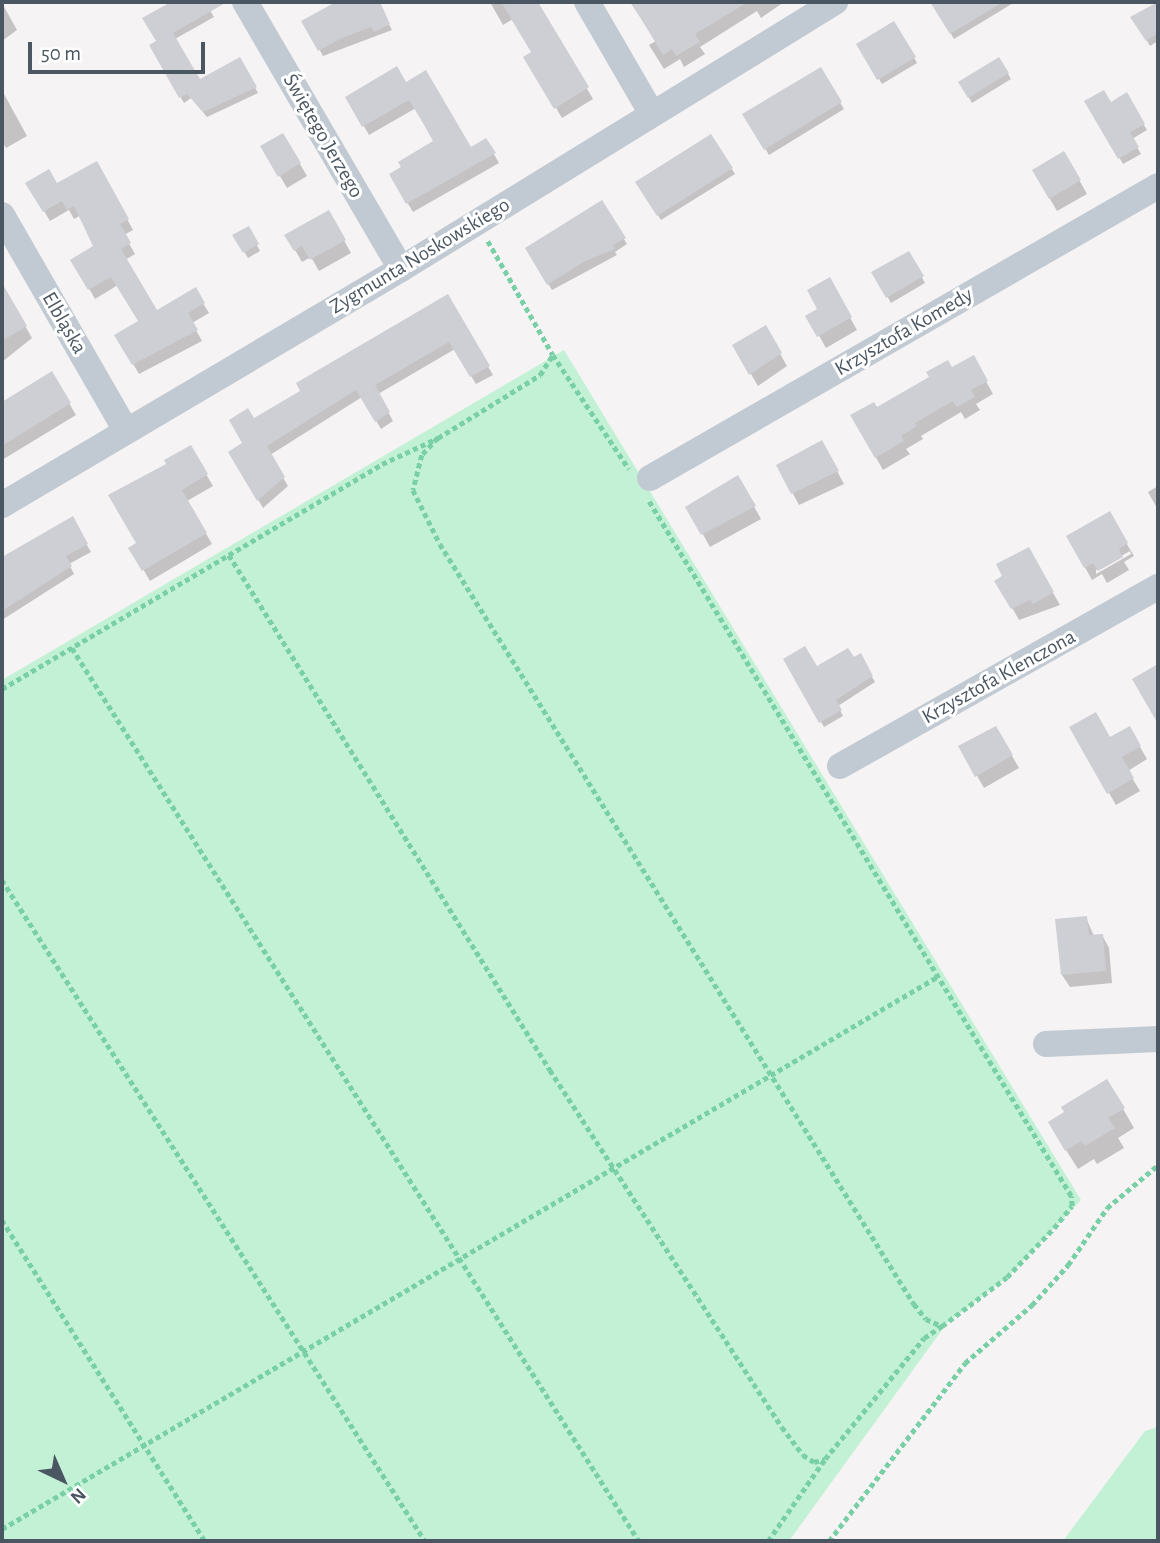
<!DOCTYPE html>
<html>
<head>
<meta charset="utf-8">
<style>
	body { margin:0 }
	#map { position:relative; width:1160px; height:1543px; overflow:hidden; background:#f5f3f3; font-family:"Alegreya Sans",sans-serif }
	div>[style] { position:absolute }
	.green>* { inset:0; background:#c3f1d5 }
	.shadow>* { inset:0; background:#0003 }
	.building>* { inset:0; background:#cdcfd5 }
	.path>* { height:4.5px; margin-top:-2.25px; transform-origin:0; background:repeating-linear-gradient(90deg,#7ad0a6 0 5px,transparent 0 8.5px) }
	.minor>* { height:26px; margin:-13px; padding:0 13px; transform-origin:13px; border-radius:13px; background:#c1cad2 }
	span { translate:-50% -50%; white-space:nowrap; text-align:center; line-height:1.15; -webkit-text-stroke:6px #fff; paint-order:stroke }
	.street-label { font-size:21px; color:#4a5661 }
	.frame { position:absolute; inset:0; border:4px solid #4a5661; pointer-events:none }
	.north { position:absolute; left:28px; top:1445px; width:70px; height:70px; -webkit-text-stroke:5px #fff; paint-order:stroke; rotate:136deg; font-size:19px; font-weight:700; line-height:28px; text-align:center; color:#4a5661 }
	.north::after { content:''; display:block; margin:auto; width:24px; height:32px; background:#4a5661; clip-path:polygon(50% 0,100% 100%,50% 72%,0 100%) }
	.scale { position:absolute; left:28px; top:42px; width:177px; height:32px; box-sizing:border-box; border:4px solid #4a5661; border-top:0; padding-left:9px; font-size:21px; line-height:24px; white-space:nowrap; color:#4a5661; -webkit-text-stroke:5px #fff; paint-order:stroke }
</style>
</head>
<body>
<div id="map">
	<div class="green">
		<i style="clip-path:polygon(564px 350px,1081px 1200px,1009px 1276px,947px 1323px,789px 1541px,2px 1541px,2px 680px)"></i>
		<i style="clip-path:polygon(1158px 1427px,1158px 1541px,1063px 1541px,1145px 1431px)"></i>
	</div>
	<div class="shadow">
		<i style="clip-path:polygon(175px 2px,205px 2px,214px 17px,175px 39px,200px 82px,239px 59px,258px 93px,207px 117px,191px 98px,184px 103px,151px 46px,158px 42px,145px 19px)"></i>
		<i style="clip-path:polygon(339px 2px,377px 2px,392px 30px,323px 56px,304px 22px)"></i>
		<i style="clip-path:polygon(490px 2px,536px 2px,593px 99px,562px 118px,526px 57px,533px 53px,513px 19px,503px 25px)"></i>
		<i style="clip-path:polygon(630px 2px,677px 2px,687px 20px,716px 2px,784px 2px,761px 18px,757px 11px,700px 47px,705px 54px,684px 67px,680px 59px,664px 69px,649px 45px,656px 41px)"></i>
		<i style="clip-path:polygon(932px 2px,1015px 2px,954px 39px)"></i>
		<i style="clip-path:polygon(1158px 2px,1158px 41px,1150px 46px,1133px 17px)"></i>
		<i style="clip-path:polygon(2px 3px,17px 30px,2px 41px)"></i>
		<i style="clip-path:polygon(894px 23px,917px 63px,882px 84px,858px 44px)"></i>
		<i style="clip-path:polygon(999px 59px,1011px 79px,972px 103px,960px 82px)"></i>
		<i style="clip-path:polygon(820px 69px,844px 109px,769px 155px,745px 115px)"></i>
		<i style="clip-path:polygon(405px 84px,471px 149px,486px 140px,499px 163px,413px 212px,391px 175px,435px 141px,416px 108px,369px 135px,347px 97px)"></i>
		<i style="clip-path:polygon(4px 94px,27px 136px,6px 148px,2px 141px)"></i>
		<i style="clip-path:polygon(1126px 95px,1147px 130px,1132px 139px,1141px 154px,1123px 164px,1087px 101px,1110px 104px)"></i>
		<i style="clip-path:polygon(283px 135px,307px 176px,287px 188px,263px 147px)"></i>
		<i style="clip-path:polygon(711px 136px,735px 174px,661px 220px,637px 183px)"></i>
		<i style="clip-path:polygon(1064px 153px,1087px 194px,1057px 211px,1034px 171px)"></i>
		<i style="clip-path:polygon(97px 163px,133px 230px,124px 235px,135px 254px,125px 260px,156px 312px,195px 290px,209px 313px,192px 323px,202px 341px,139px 374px,117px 336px,140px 322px,118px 285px,95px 299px,73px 260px,96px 247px,81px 215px,74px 219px,69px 210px,50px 221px,28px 184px,56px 186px)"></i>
		<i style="clip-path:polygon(601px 202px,627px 244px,615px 252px,617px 255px,552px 290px,526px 248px)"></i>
		<i style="clip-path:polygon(328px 212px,351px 253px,319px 271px,311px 257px,302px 262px,287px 236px)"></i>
		<i style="clip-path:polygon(248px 228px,260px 251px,248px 258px,235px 236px)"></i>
		<i style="clip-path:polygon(909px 253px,925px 283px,891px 303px,874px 273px)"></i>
		<i style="clip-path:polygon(829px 280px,857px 330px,826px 348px,808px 316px,820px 309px)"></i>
		<i style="clip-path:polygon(447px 296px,493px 375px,476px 384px,455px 349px,378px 394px,393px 421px,381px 429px,362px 397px,270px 455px,288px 486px,263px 508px,230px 452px,245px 444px,253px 421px,303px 392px,298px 384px)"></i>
		<i style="clip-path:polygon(9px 298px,32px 338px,2px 362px,2px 303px)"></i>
		<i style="clip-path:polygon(765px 327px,787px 366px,758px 386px,734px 345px)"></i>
		<i style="clip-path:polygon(973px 358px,993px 394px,976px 404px,980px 410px,965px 419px,961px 412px,921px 436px,923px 439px,906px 449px,910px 454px,883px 470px,853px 416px,877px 410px)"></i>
		<i style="clip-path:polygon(52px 374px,76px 415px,2px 460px,2px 404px)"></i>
		<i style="clip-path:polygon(822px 443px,844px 484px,799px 505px,778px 466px)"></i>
		<i style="clip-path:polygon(190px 447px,213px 486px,187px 501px,212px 544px,150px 581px,131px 548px,138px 544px,168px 465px)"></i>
		<i style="clip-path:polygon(738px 478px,761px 519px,710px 547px,688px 508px)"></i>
		<i style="clip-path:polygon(1158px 486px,1158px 510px,1148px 492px)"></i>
		<i style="clip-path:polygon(evenodd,1109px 514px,1134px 556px,1124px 562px,1129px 570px,1107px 583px,1102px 574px,1092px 580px,1068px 537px,1109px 514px,1130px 551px,1131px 554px,1096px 574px,1096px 570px,1130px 551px)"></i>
		<i style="clip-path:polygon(72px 519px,91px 552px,69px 564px,74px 574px,2px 620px,2px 559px)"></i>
		<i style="clip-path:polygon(1028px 549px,1060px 605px,1019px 620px,997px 581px)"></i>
		<i style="clip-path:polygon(860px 656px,875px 682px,838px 706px,843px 716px,824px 727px,785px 660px,816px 669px)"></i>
		<i style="clip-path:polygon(996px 728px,1019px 768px,984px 788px,960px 746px)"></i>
		<i style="clip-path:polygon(1071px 728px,1110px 739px,1129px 728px,1147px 759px,1128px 771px,1140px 791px,1116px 805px)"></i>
		<i style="clip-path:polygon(1086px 918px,1094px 936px,1102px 935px,1109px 948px,1112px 983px,1070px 987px,1062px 975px)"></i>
		<i style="clip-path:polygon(1107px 1081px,1134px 1128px,1118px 1138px,1124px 1148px,1097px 1164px,1094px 1159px,1078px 1169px,1061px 1142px)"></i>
	</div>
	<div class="building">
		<i style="clip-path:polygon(171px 2px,227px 2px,173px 33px,200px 79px,240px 57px,257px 87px,203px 112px,187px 94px,179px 98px,149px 45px,156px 41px,142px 18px)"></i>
		<i style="clip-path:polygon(336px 2px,380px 2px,390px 24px,374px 32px,371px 27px,342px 38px,318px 51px,301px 21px)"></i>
		<i style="clip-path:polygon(501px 2px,538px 2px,589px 87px,554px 109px,523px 57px,531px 52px)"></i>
		<i style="clip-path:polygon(631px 2px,748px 2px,695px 34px,700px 42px,676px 56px,672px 49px,663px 55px)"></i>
		<i style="clip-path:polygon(930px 2px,1003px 2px,950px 34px)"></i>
		<i style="clip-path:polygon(1158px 2px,1158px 33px,1146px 41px,1130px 17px)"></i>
		<i style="clip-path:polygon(894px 21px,916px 57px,877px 80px,856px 44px)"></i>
		<i style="clip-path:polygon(999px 57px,1009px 73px,968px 98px,958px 82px)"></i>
		<i style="clip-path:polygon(397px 66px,406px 82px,426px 70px,471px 147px,486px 138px,496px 153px,406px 204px,389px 174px,401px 167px,398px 162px,433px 141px,423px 123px,409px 100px,362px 127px,345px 97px)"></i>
		<i style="clip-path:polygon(821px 67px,842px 102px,764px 150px,742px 114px)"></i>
		<i style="clip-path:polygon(1104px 90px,1111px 102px,1127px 92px,1145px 124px,1130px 132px,1139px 147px,1118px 159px,1084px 101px)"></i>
		<i style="clip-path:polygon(283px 133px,301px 163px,278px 177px,260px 146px)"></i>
		<i style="clip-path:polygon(711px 134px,733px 168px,657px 216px,635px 182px)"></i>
		<i style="clip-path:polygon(1064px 151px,1081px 180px,1049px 199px,1032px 170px)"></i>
		<i style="clip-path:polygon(97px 161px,129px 219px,120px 224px,131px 243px,121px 249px,157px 310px,196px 287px,205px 303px,188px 313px,198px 330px,132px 365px,114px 335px,138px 321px,111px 277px,88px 290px,70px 260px,93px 246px,74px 206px,67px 210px,62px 201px,43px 212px,25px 183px,49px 169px,57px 183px)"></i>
		<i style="clip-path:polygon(602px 200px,626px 238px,613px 245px,615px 249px,585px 261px,547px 285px,525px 248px)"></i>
		<i style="clip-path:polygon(329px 210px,346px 240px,310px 260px,302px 246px,294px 251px,284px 235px)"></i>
		<i style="clip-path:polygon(249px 226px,259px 244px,243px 253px,232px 235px)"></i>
		<i style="clip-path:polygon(909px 251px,924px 276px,886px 298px,871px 272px)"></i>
		<i style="clip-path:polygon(830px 277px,852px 317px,817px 337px,805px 316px,817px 309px,807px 290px)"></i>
		<i style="clip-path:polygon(2px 283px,27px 326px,2px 341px)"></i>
		<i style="clip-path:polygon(448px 294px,490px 366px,470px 377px,449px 342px,375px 385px,390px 412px,375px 422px,356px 390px,267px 446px,285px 477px,257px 501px,228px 452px,242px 443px,229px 420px,248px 408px,254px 418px,300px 391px,296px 383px)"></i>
		<i style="clip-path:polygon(766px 325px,782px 353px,749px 375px,732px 345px)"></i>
		<i style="clip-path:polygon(974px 355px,988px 381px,971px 390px,975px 397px,957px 407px,953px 401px,915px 423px,917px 426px,901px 436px,904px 441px,875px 458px,850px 415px,874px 402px,877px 407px,929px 377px,926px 372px,948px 360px,952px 367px)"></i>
		<i style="clip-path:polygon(52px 371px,71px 403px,2px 446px,2px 402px)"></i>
		<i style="clip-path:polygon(822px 440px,839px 471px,791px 494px,776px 465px)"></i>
		<i style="clip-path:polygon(191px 445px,208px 474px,182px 490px,207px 533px,142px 571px,128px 548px,136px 543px,108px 495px,166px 464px,164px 460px)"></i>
		<i style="clip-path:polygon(738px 475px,756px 506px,701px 535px,685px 507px)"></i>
		<i style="clip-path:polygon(1110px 511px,1128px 543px,1119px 549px,1123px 557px,1098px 571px,1093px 563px,1084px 568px,1066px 536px)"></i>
		<i style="clip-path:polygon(73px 516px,88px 544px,66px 556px,72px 566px,2px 611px,2px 557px)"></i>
		<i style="clip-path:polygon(1029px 547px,1054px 592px,1033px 604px,1030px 600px,1011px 609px,994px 581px,1002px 576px,996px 564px)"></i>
		<i style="clip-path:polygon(805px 646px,817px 666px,848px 648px,854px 657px,861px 653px,873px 676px,836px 700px,842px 710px,819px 723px,783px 659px)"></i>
		<i style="clip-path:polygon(1158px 664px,1158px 724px,1132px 679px)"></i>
		<i style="clip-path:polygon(1096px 712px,1110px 737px,1130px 726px,1141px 746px,1122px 757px,1134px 778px,1107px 794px,1069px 727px)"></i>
		<i style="clip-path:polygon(996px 726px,1013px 755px,975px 777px,958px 746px)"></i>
		<i style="clip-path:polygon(1087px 916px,1089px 935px,1103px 934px,1106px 971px,1061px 975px,1055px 919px)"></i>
		<i style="clip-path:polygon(1107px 1079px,1125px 1108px,1108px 1118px,1115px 1128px,1085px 1146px,1082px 1141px,1065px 1151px,1048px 1122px,1064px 1112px,1061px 1107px)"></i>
	</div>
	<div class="path">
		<i style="left:488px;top:241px;width:131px;rotate:60.3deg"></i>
		<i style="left:553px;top:355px;width:137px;rotate:56.3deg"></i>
		<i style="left:438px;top:438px;width:23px;rotate:133deg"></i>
		<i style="left:422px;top:455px;width:36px;rotate:104deg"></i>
		<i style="left:413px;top:490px;width:60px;rotate:63.4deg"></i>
		<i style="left:440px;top:544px;width:896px;rotate:58.05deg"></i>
		<i style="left:914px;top:1304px;width:19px;rotate:51deg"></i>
		<i style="left:926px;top:1319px;width:17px;rotate:24deg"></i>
		<i style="left:942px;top:1326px;width:81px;rotate:-37deg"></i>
		<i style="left:1007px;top:1277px;width:68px;rotate:-46.2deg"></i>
		<i style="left:1054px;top:1228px;width:28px;rotate:-51deg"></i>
		<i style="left:1072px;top:1206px;width:10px;rotate:-96deg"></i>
		<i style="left:1071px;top:1196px;width:814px;rotate:-121.29deg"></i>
		<i style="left:229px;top:555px;width:607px;rotate:58.06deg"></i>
		<i style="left:550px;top:1070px;width:426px;rotate:57deg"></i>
		<i style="left:782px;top:1427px;width:35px;rotate:53deg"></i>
		<i style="left:803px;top:1455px;width:13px;rotate:32deg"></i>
		<i style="left:814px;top:1462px;width:11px;rotate:-15deg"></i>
		<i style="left:72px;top:648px;width:1058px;rotate:57.59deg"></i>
		<i style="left:2px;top:689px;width:442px;rotate:-30.6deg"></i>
		<i style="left:382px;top:464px;width:62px;rotate:-24.9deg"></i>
		<i style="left:438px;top:438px;width:120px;rotate:-31.7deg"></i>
		<i style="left:540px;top:375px;width:22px;rotate:-58deg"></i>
		<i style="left:2px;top:880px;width:785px;rotate:57.38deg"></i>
		<i style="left:2px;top:1220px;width:380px;rotate:57.7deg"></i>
		<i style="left:2px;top:1529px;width:1086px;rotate:-30.56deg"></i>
		<i style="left:768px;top:1541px;width:100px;rotate:-55.2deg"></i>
		<i style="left:825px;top:1459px;width:156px;rotate:-50.7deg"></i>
		<i style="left:924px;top:1338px;width:22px;rotate:-34deg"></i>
		<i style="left:829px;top:1541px;width:224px;rotate:-52.6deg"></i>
		<i style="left:965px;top:1363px;width:89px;rotate:-40.9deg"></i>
		<i style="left:1032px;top:1305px;width:54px;rotate:-48deg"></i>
		<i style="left:1068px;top:1265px;width:69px;rotate:-55.6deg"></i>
		<i style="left:1107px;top:1208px;width:67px;rotate:-40.1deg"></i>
	</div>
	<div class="minor">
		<i style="left:245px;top:2px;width:309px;rotate:59.7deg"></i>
		<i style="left:587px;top:2px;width:129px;rotate:59.9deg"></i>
		<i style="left:2px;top:215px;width:249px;rotate:60.1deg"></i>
		<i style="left:650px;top:478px;width:586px;rotate:-29.89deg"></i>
		<i style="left:2px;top:505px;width:464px;rotate:-30.6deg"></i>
		<i style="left:401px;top:269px;width:510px;rotate:-31.6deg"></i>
		<i style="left:840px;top:766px;width:365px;rotate:-29.4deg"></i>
		<i style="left:1046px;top:1044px;width:112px;rotate:-2.6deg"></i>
	</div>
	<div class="street-label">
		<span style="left:323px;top:136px;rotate:60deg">Świętego Jerzego</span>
		<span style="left:420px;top:256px;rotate:-31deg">Zygmunta Noskowskiego</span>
		<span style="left:64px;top:323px;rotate:60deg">Elbląska</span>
		<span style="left:904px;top:332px;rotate:-30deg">Krzysztofa Komedy</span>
		<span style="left:999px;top:677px;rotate:-29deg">Krzysztofa Klenczona</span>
	</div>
	<div class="frame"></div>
	<div class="north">N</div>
	<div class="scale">50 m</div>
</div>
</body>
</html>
